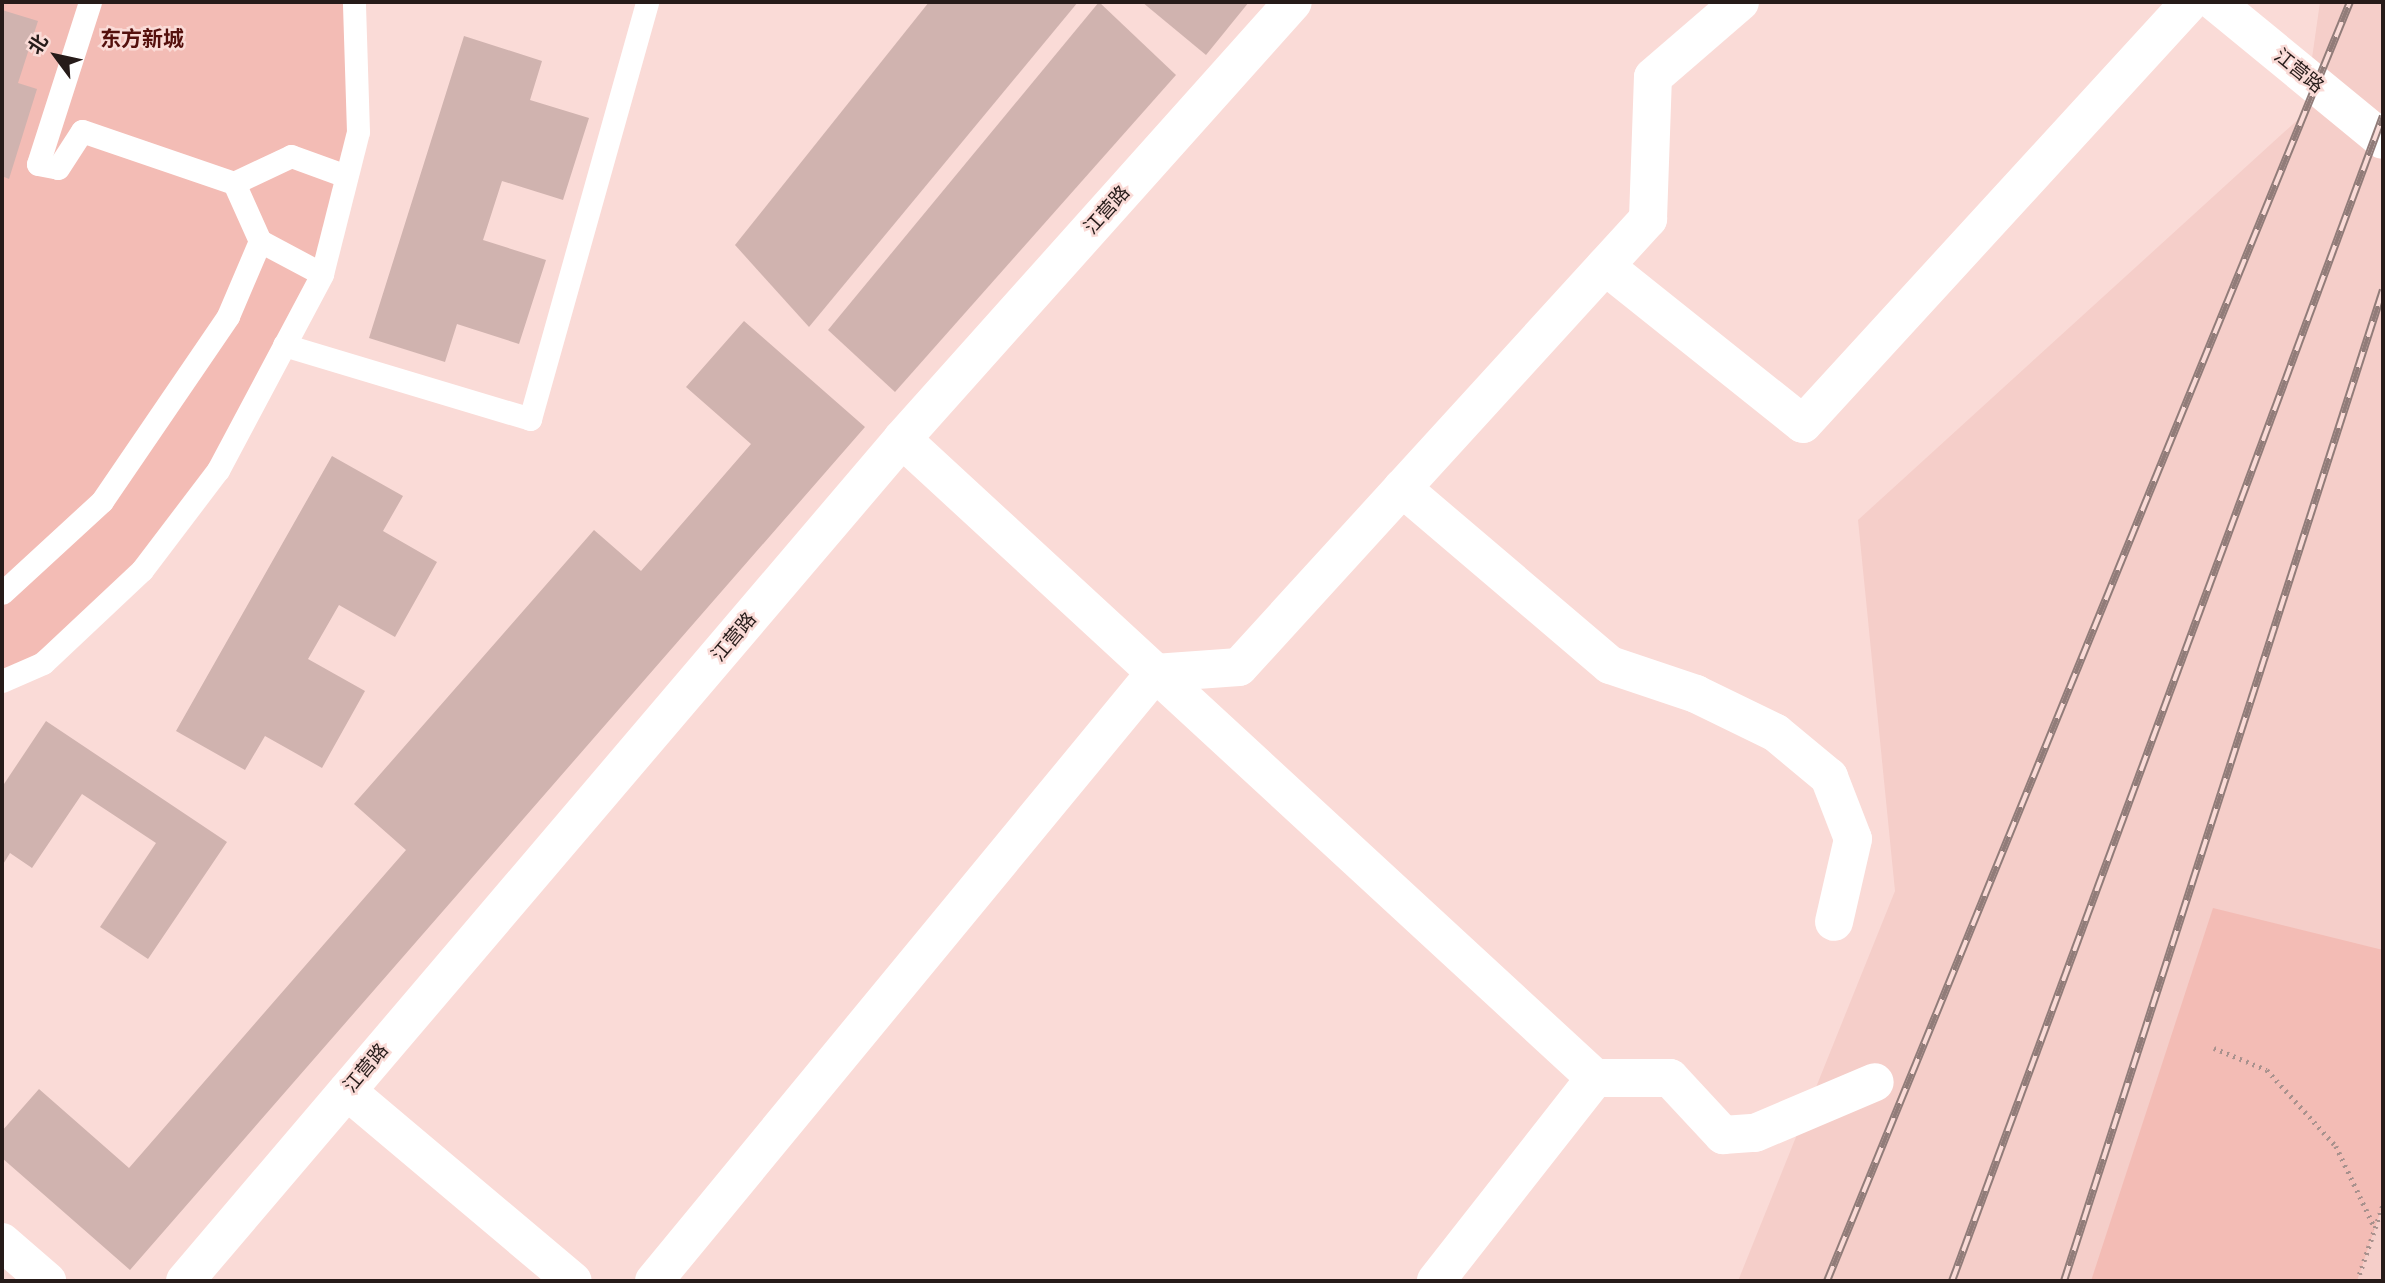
<!DOCTYPE html>
<html>
<head>
<meta charset="utf-8">
<style>
	body { margin:0 }
	#map { position:relative; width:2385px; height:1283px; overflow:hidden; background:#fadbd7; font-family:Rubik,"Noto Sans SC",sans-serif }
	div>[style] { position:absolute }
	.built>* { inset:0; background:#f5cec9 }
	.green>* { inset:0; background:#f3bcb5 }
	.building>* { inset:0; background:#d0b3af }
	.path>* { height:4.5px; margin-top:-2.25px; transform-origin:0; background:repeating-linear-gradient(90deg,#a8918d 0 2px,transparent 0 7px) }
	.lane>* { height:23px; margin:-11.5px; padding:0 11.5px; transform-origin:11.5px; border-radius:11.5px; background:#fff }
	.street>* { height:38px; margin:-19px; padding:0 19px; transform-origin:19px; border-radius:19px; background:#fff }
	.rail>* { height:8px; margin-top:-4px; transform-origin:0; background:repeating-linear-gradient(90deg,#fadbd7 0 16px,#917c79 0 32px); box-sizing:border-box; border-block:2px solid #917c79 }
	span { translate:-50% -50%; white-space:nowrap; text-align:center; line-height:1.15; -webkit-text-stroke:5px #fadbd7; paint-order:stroke }
	.street-label { font-size:19px; color:#261b19 }
	.neighbourhood-label { font-size:21px; color:#54100d; font-weight:700 }
	.frame { position:absolute; inset:0; border:4px solid #261b19; pointer-events:none }
	.north { position:absolute; left:21px; top:21px; width:70px; height:70px; -webkit-text-stroke:5px #fadbd7; paint-order:stroke; rotate:303deg; font-size:19px; font-weight:700; line-height:28px; text-align:center; color:#261b19 }
	.north::after { content:''; display:block; margin:auto; width:24px; height:32px; background:#261b19; clip-path:polygon(50% 0,100% 100%,50% 72%,0 100%) }
</style>
</head>
<body>
<div id="map">
	<div class="built">
		<i style="clip-path:polygon(2320px 2px,2383px 2px,2383px 1281px,1738px 1281px,1895px 891px,1858px 520px,2304px 114px)"></i>
	</div>
	<div class="green">
		<i style="clip-path:polygon(2px 2px,354px 2px,358px 132px,322px 274px,218px 470px,142px 570px,2px 681px)"></i>
		<i style="clip-path:polygon(2213px 908px,2383px 950px,2383px 1204px,2357px 1281px,2091px 1281px)"></i>
	</div>
	<div class="building">
		<i style="clip-path:polygon(929px 2px,1078px 2px,809px 327px,735px 245px)"></i>
		<i style="clip-path:polygon(1099px 2px,1176px 75px,895px 392px,828px 330px)"></i>
		<i style="clip-path:polygon(1142px 2px,1249px 2px,1206px 55px)"></i>
		<i style="clip-path:polygon(2px 10px,38px 21px,18px 83px,37px 89px,9px 179px,2px 176px)"></i>
		<i style="clip-path:polygon(464px 36px,542px 61px,530px 100px,589px 118px,563px 200px,502px 181px,483px 240px,546px 260px,519px 344px,457px 324px,445px 362px,369px 338px)"></i>
		<i style="clip-path:polygon(744px 321px,865px 427px,130px 1270px,2px 1158px,2px 1131px,39px 1089px,129px 1168px,406px 850px,354px 804px,594px 530px,641px 571px,751px 444px,686px 387px)"></i>
		<i style="clip-path:polygon(332px 456px,403px 496px,383px 531px,437px 562px,395px 637px,339px 605px,308px 659px,365px 691px,322px 768px,265px 736px,245px 770px,176px 731px)"></i>
		<i style="clip-path:polygon(46px 721px,227px 842px,148px 959px,100px 927px,156px 843px,82px 794px,32px 868px,10px 853px,2px 866px,2px 787px)"></i>
	</div>
	<div class="path">
		<i style="left:2214px;top:1048px;width:57px;rotate:22.5deg"></i>
		<i style="left:2267px;top:1070px;width:103px;rotate:47.8deg"></i>
		<i style="left:2336px;top:1146px;width:91px;rotate:64.6deg"></i>
		<i style="left:2357px;top:1281px;width:81px;rotate:-71.3deg"></i>
	</div>
	<div class="lane">
		<i style="left:90px;top:2px;width:170px;rotate:107.8deg"></i>
		<i style="left:38px;top:164px;width:20px;rotate:11deg"></i>
		<i style="left:58px;top:168px;width:44px;rotate:-57deg"></i>
		<i style="left:82px;top:131px;width:161px;rotate:18.9deg"></i>
		<i style="left:234px;top:183px;width:64px;rotate:65.9deg"></i>
		<i style="left:260px;top:241px;width:70px;rotate:28deg"></i>
		<i style="left:234px;top:183px;width:63px;rotate:-25.3deg"></i>
		<i style="left:291px;top:156px;width:59px;rotate:20deg"></i>
		<i style="left:284px;top:345px;width:257px;rotate:16.7deg"></i>
		<i style="left:530px;top:419px;width:433px;rotate:-74.3deg"></i>
		<i style="left:2px;top:593px;width:136px;rotate:-42.6deg"></i>
		<i style="left:102px;top:501px;width:224px;rotate:-55.7deg"></i>
		<i style="left:228px;top:316px;width:82px;rotate:-66.9deg"></i>
		<i style="left:2px;top:681px;width:45px;rotate:-23.7deg"></i>
		<i style="left:43px;top:663px;width:136px;rotate:-43.2deg"></i>
		<i style="left:142px;top:570px;width:126px;rotate:-52.8deg"></i>
		<i style="left:218px;top:470px;width:222px;rotate:-62deg"></i>
		<i style="left:322px;top:274px;width:146px;rotate:-75.8deg"></i>
		<i style="left:358px;top:132px;width:130px;rotate:-91.8deg"></i>
	</div>
	<div class="street">
		<i style="left:2215px;top:2px;width:217px;rotate:39.4deg"></i>
		<i style="left:1605px;top:266px;width:253px;rotate:38.6deg"></i>
		<i style="left:1803px;top:424px;width:573px;rotate:-47.48deg"></i>
		<i style="left:902px;top:439px;width:943px;rotate:42.68deg"></i>
		<i style="left:1595px;top:1078px;width:258px;rotate:128.1deg"></i>
		<i style="left:1402px;top:488px;width:273px;rotate:40.4deg"></i>
		<i style="left:1610px;top:665px;width:91px;rotate:18.6deg"></i>
		<i style="left:1696px;top:694px;width:89px;rotate:26deg"></i>
		<i style="left:1776px;top:733px;width:69px;rotate:39.7deg"></i>
		<i style="left:1829px;top:777px;width:66px;rotate:68.8deg"></i>
		<i style="left:1853px;top:839px;width:85px;rotate:102.9deg"></i>
		<i style="left:1595px;top:1078px;width:75px"></i>
		<i style="left:1670px;top:1078px;width:78px;rotate:47.1deg"></i>
		<i style="left:1723px;top:1135px;width:32px;rotate:-4deg"></i>
		<i style="left:1755px;top:1133px;width:130px;rotate:-23deg"></i>
		<i style="left:347px;top:1091px;width:295px;rotate:40.1deg"></i>
		<i style="left:2px;top:1242px;width:60px;rotate:40.9deg"></i>
		<i style="left:185px;top:1281px;width:1106px;rotate:-49.58deg"></i>
		<i style="left:902px;top:439px;width:586px;rotate:-48.18deg"></i>
		<i style="left:654px;top:1281px;width:788px;rotate:-50.51deg"></i>
		<i style="left:1155px;top:673px;width:84px;rotate:-4.1deg"></i>
		<i style="left:1239px;top:667px;width:607px;rotate:-47.61deg"></i>
		<i style="left:1648px;top:219px;width:142px;rotate:-88deg"></i>
		<i style="left:1653px;top:77px;width:115px;rotate:-40.8deg"></i>
	</div>
	<div class="rail">
		<i style="left:1827px;top:1281px;width:1382px;rotate:-67.76deg"></i>
		<i style="left:1952px;top:1281px;width:1242px;rotate:-69.7deg"></i>
		<i style="left:2064px;top:1281px;width:1041px;rotate:-72.16deg"></i>
	</div>
	<div class="street-label">
		<span style="left:2299px;top:71px;rotate:39deg">江营路</span>
		<span style="left:1107px;top:210px;rotate:-48deg">江营路</span>
		<span style="left:734px;top:637px;rotate:-50deg">江营路</span>
		<span style="left:366px;top:1068px;rotate:-50deg">江营路</span>
	</div>
	<div class="neighbourhood-label">
		<span style="left:142px;top:39px">东方新城</span>
	</div>
	<div class="frame"></div>
	<div class="north">北</div>
</div>
</body>
</html>
